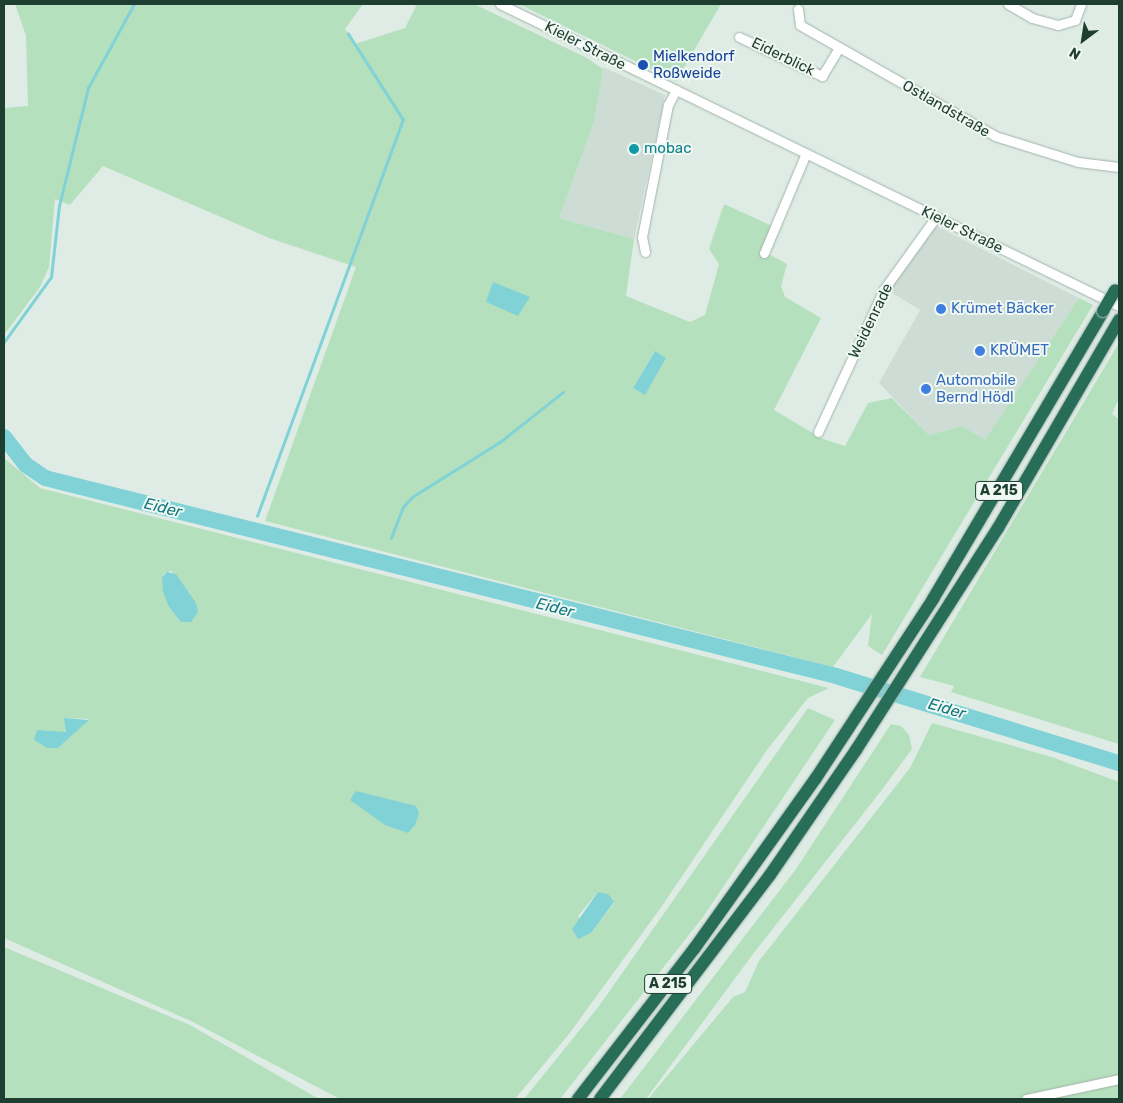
<!DOCTYPE html>
<html>
<head>
<meta charset="utf-8">
<style>
	body { margin:0 }
	#map { position:relative; width:1123px; height:1103px; overflow:hidden; background:#dfece5; font-family:Rubik,sans-serif }
	div>[style] { position:absolute }
	.built>* { inset:0; background:#cddcd4 }
	.green>* { inset:0; background:#b5e0bd }
	.water>* { inset:0; background:#81d2d7 }
	.stream>* { height:2.5px; margin:-1.25px; padding:0 1.25px; transform-origin:1.25px; border-radius:1.25px; background:#81d2d7 }
	.river>* { height:16px; margin:-8px; padding:0 8px; transform-origin:8px; border-radius:8px; background:#81d2d7 }
	.roads { filter:drop-shadow(0 0 1px #a1b4ac) drop-shadow(0 0 1px #a1b4ac) }
	.minor>* { height:9px; margin:-4.5px; padding:0 4.5px; transform-origin:4.5px; border-radius:4.5px; background:#fff }
	.highway>* { height:12px; margin:-6px; padding:0 6px; transform-origin:6px; border-radius:6px; background:#276d58 }
	.bridges { filter:drop-shadow(0 0 1px #c0c9c6) drop-shadow(0 0 1px #c0c9c6) }
	.highway-bridge>* { height:12px; margin:-6px; padding:0 6px; transform-origin:6px; border-radius:6px; background:#276d58 }
	.dots>* { width:14px; height:14px; translate:-50% -50%; box-sizing:border-box; border:2px solid #f0f8f3; border-radius:50% }
	span { translate:-50% -50%; white-space:nowrap; text-align:center; line-height:1.15; -webkit-text-stroke:4px #f0f8f3; paint-order:stroke }
	.shield-label span { padding:1px 4px; background:#f0f8f3; border:1px solid; border-radius:4px; -webkit-text-stroke-width:0 }
	.shield-label { font-size:14px; color:#1e3e32; font-weight:700 }
	.street-label { font-size:15px; color:#1e3e32 }
	.transit-label { font-size:15px; color:#164399 }
	.left { translate:0 -50%; text-align:left }
	.culture-label { font-size:15px; color:#0d838f }
	.shop-label { font-size:15px; color:#366cbe }
	.water-label { font-size:16px; color:#127880; font-style:italic }
	.frame { position:absolute; inset:0; border:5px solid #1e3e32; pointer-events:none }
	.north { position:absolute; left:1058px; top:15px; width:50px; height:50px; -webkit-text-stroke:4px #f0f8f3; paint-order:stroke; rotate:211deg; font-size:14px; font-weight:700; line-height:20px; text-align:center; color:#1e3e32 }
	.north::after { content:''; display:block; margin:auto; width:18px; height:22px; background:#1e3e32; clip-path:polygon(50% 0,100% 100%,50% 72%,0 100%) }
</style>
</head>
<body>
<div id="map">
	<div class="built">
		<i style="clip-path:polygon(603px 67px,665px 95px,634px 239px,559px 218px,594px 122px)"></i>
		<i style="clip-path:polygon(936px 226px,1079px 298px,985px 441px,962px 426px,929px 435px,879px 383px,920px 310px,886px 289px)"></i>
	</div>
	<div class="green">
		<i style="clip-path:polygon(evenodd,15px 4px,363px 4px,345px 29px,355px 44px,405px 28px,417px 4px,474px 4px,587px 58px,603px 69px,594px 122px,559px 218px,634px 239px,626px 296px,690px 322px,705px 315px,719px 264px,709px 249px,724px 204px,772px 226px,767px 253px,787px 264px,781px 286px,785px 297px,821px 318px,774px 410px,823px 439px,845px 446px,868px 403px,892px 398px,929px 435px,962px 426px,985px 440px,1079px 298px,1093px 305px,882px 655px,868px 646px,872px 614px,833px 667px,265px 521px,356px 267px,269px 238px,103px 166px,70px 205px,55px 199px,49px 267px,40px 287px,4px 335px,4px 108px,28px 106px,26px 36px,15px 4px,654px 352px,666px 358px,644px 394px,633px 388px,654px 352px)"></i>
		<i style="clip-path:polygon(519px 4px,721px 4px,676px 81px)"></i>
		<i style="clip-path:polygon(1119px 343px,1119px 398px,1112px 414px,1119px 419px,1119px 744px,951px 692px,954px 686px,920px 677px)"></i>
		<i style="clip-path:polygon(evenodd,4px 458px,40px 488px,829px 688px,808px 698px,767px 750px,662px 906px,569px 1034px,515px 1099px,340px 1099px,193px 1022px,4px 938px,4px 458px,171px 571px,180px 581px,182px 622px,169px 607px,163px 574px,171px 571px,4px 458px,65px 718px,89px 719px,58px 748px,43px 730px,63px 734px,67px 729px,65px 718px,4px 458px,598px 892px,614px 903px,591px 933px,578px 916px,598px 892px)"></i>
		<i style="clip-path:polygon(808px 708px,835px 720px,703px 917px,560px 1099px,524px 1099px,599px 1006px)"></i>
		<i style="clip-path:polygon(932px 723px,1052px 757px,1119px 782px,1119px 1099px,648px 1099px,733px 997px,745px 992px,759px 961px,910px 768px)"></i>
		<i style="clip-path:polygon(891px 724px,901px 726px,909px 735px,912px 749px,881px 791px,753px 954px,646px 1099px,620px 1099px,796px 869px)"></i>
		<i style="clip-path:polygon(4px 947px,190px 1025px,319px 1099px,4px 1099px)"></i>
	</div>
	<div class="water">
		<i style="clip-path:polygon(493px 282px,530px 297px,518px 316px,486px 302px)"></i>
		<i style="clip-path:polygon(655px 351px,666px 358px,645px 395px,633px 388px)"></i>
		<i style="clip-path:polygon(167px 572px,176px 574px,196px 603px,198px 612px,191px 622px,181px 622px,169px 607px,163px 592px,162px 577px)"></i>
		<i style="clip-path:polygon(64px 718px,89px 720px,58px 748px,47px 748px,34px 740px,37px 730px,66px 732px)"></i>
		<i style="clip-path:polygon(356px 791px,416px 806px,419px 813px,415px 825px,408px 833px,385px 825px,350px 800px)"></i>
		<i style="clip-path:polygon(598px 892px,608px 894px,614px 902px,591px 933px,578px 939px,572px 929px)"></i>
	</div>
	<div class="stream">
		<i style="left:4px;top:342px;width:80px;rotate:-54.1deg"></i>
		<i style="left:51px;top:277px;width:71px;rotate:-83.6deg"></i>
		<i style="left:59px;top:206px;width:122px;rotate:-76.2deg"></i>
		<i style="left:88px;top:88px;width:96px;rotate:-61.3deg"></i>
		<i style="left:257px;top:516px;width:422px;rotate:-69.8deg"></i>
		<i style="left:403px;top:120px;width:102px;rotate:-122.6deg"></i>
		<i style="left:391px;top:538px;width:33px;rotate:-69deg"></i>
		<i style="left:403px;top:507px;width:13px;rotate:-48deg"></i>
		<i style="left:412px;top:497px;width:104px;rotate:-32deg"></i>
		<i style="left:500px;top:442px;width:80px;rotate:-38.4deg"></i>
	</div>
	<div class="river">
		<i style="left:4px;top:437px;width:36px;rotate:52deg"></i>
		<i style="left:26px;top:465px;width:23px;rotate:34deg"></i>
		<i style="left:45px;top:478px;width:815px;rotate:14.05deg"></i>
		<i style="left:836px;top:676px;width:296px;rotate:17.1deg"></i>
	</div>
	<div class="roads">
		<div class="minor">
			<i style="left:500px;top:4px;width:689px;rotate:26.01deg"></i>
			<i style="left:1008px;top:4px;width:28px;rotate:30deg"></i>
			<i style="left:1032px;top:18px;width:27px;rotate:15deg"></i>
			<i style="left:1058px;top:25px;width:18px;rotate:-16deg"></i>
			<i style="left:1075px;top:20px;width:17px;rotate:-69deg"></i>
			<i style="left:798px;top:9px;width:16px;rotate:83deg"></i>
			<i style="left:800px;top:25px;width:224px;rotate:29.6deg"></i>
			<i style="left:995px;top:136px;width:87px;rotate:17.4deg"></i>
			<i style="left:1078px;top:162px;width:41px;rotate:7deg"></i>
			<i style="left:739px;top:37px;width:92px;rotate:25.2deg"></i>
			<i style="left:822px;top:76px;width:33px;rotate:-59deg"></i>
			<i style="left:645px;top:252px;width:15px;rotate:-101deg"></i>
			<i style="left:642px;top:237px;width:135px;rotate:-78.9deg"></i>
			<i style="left:668px;top:105px;width:17px;rotate:-62deg"></i>
			<i style="left:764px;top:253px;width:108px;rotate:-67.2deg"></i>
			<i style="left:818px;top:432px;width:157px;rotate:-65.2deg"></i>
			<i style="left:884px;top:289px;width:89px;rotate:-54.2deg"></i>
			<i style="left:1026px;top:1099px;width:95px;rotate:-12.1deg"></i>
		</div>
		<div class="highway">
			<i style="left:578px;top:1099px;width:190px;rotate:-52.3deg"></i>
			<i style="left:694px;top:949px;width:210px;rotate:-54.5deg"></i>
			<i style="left:816px;top:778px;width:214px;rotate:-56.8deg"></i>
			<i style="left:933px;top:599px;width:334px;rotate:-59.4deg"></i>
			<i style="left:600px;top:1099px;width:281px;rotate:-52.8deg"></i>
			<i style="left:770px;top:875px;width:152px;rotate:-55.5deg"></i>
			<i style="left:856px;top:750px;width:264px;rotate:-57.4deg"></i>
			<i style="left:998px;top:528px;width:241px;rotate:-59.8deg"></i>
		</div>
	</div>
	<div class="bridges">
		<div class="highway-bridge">
			<i style="left:1103px;top:311px;width:24px;rotate:-60deg"></i>
		</div>
	</div>
	<div class="dots">
		<i style="left:643px;top:65px;background:#1a4fb4"></i>
		<i style="left:634px;top:149px;background:#0f9aa8"></i>
		<i style="left:941px;top:309px;background:#3f7fe0"></i>
		<i style="left:980px;top:351px;background:#3f7fe0"></i>
		<i style="left:926px;top:389px;background:#3f7fe0"></i>
	</div>
	<div class="shield-label">
		<span style="left:999px;top:491px">A 215</span>
		<span style="left:668px;top:984px">A 215</span>
	</div>
	<div class="street-label">
		<span style="left:585px;top:46px;rotate:27deg">Kieler Straße</span>
		<span style="left:783px;top:57px;rotate:26deg">Eiderblick</span>
		<span style="left:946px;top:109px;rotate:30deg">Ostlandstraße</span>
		<span style="left:962px;top:230px;rotate:26deg">Kieler Straße</span>
		<span style="left:871px;top:321px;rotate:-64deg">Weidenrade</span>
	</div>
	<div class="transit-label">
		<span class="left" style="left:653px;top:65px">Mielkendorf<br>Roßweide</span>
	</div>
	<div class="culture-label">
		<span class="left" style="left:644px;top:149px">mobac</span>
	</div>
	<div class="shop-label">
		<span class="left" style="left:951px;top:309px">Krümet Bäcker</span>
		<span class="left" style="left:990px;top:351px">KRÜMET</span>
		<span class="left" style="left:936px;top:389px">Automobile<br>Bernd Hödl</span>
	</div>
	<div class="water-label">
		<span style="left:163px;top:508px;rotate:14deg">Eider</span>
		<span style="left:555px;top:608px;rotate:14deg">Eider</span>
		<span style="left:947px;top:709px;rotate:16deg">Eider</span>
	</div>
	<div class="frame"></div>
	<div class="north">N</div>
</div>
</body>
</html>
